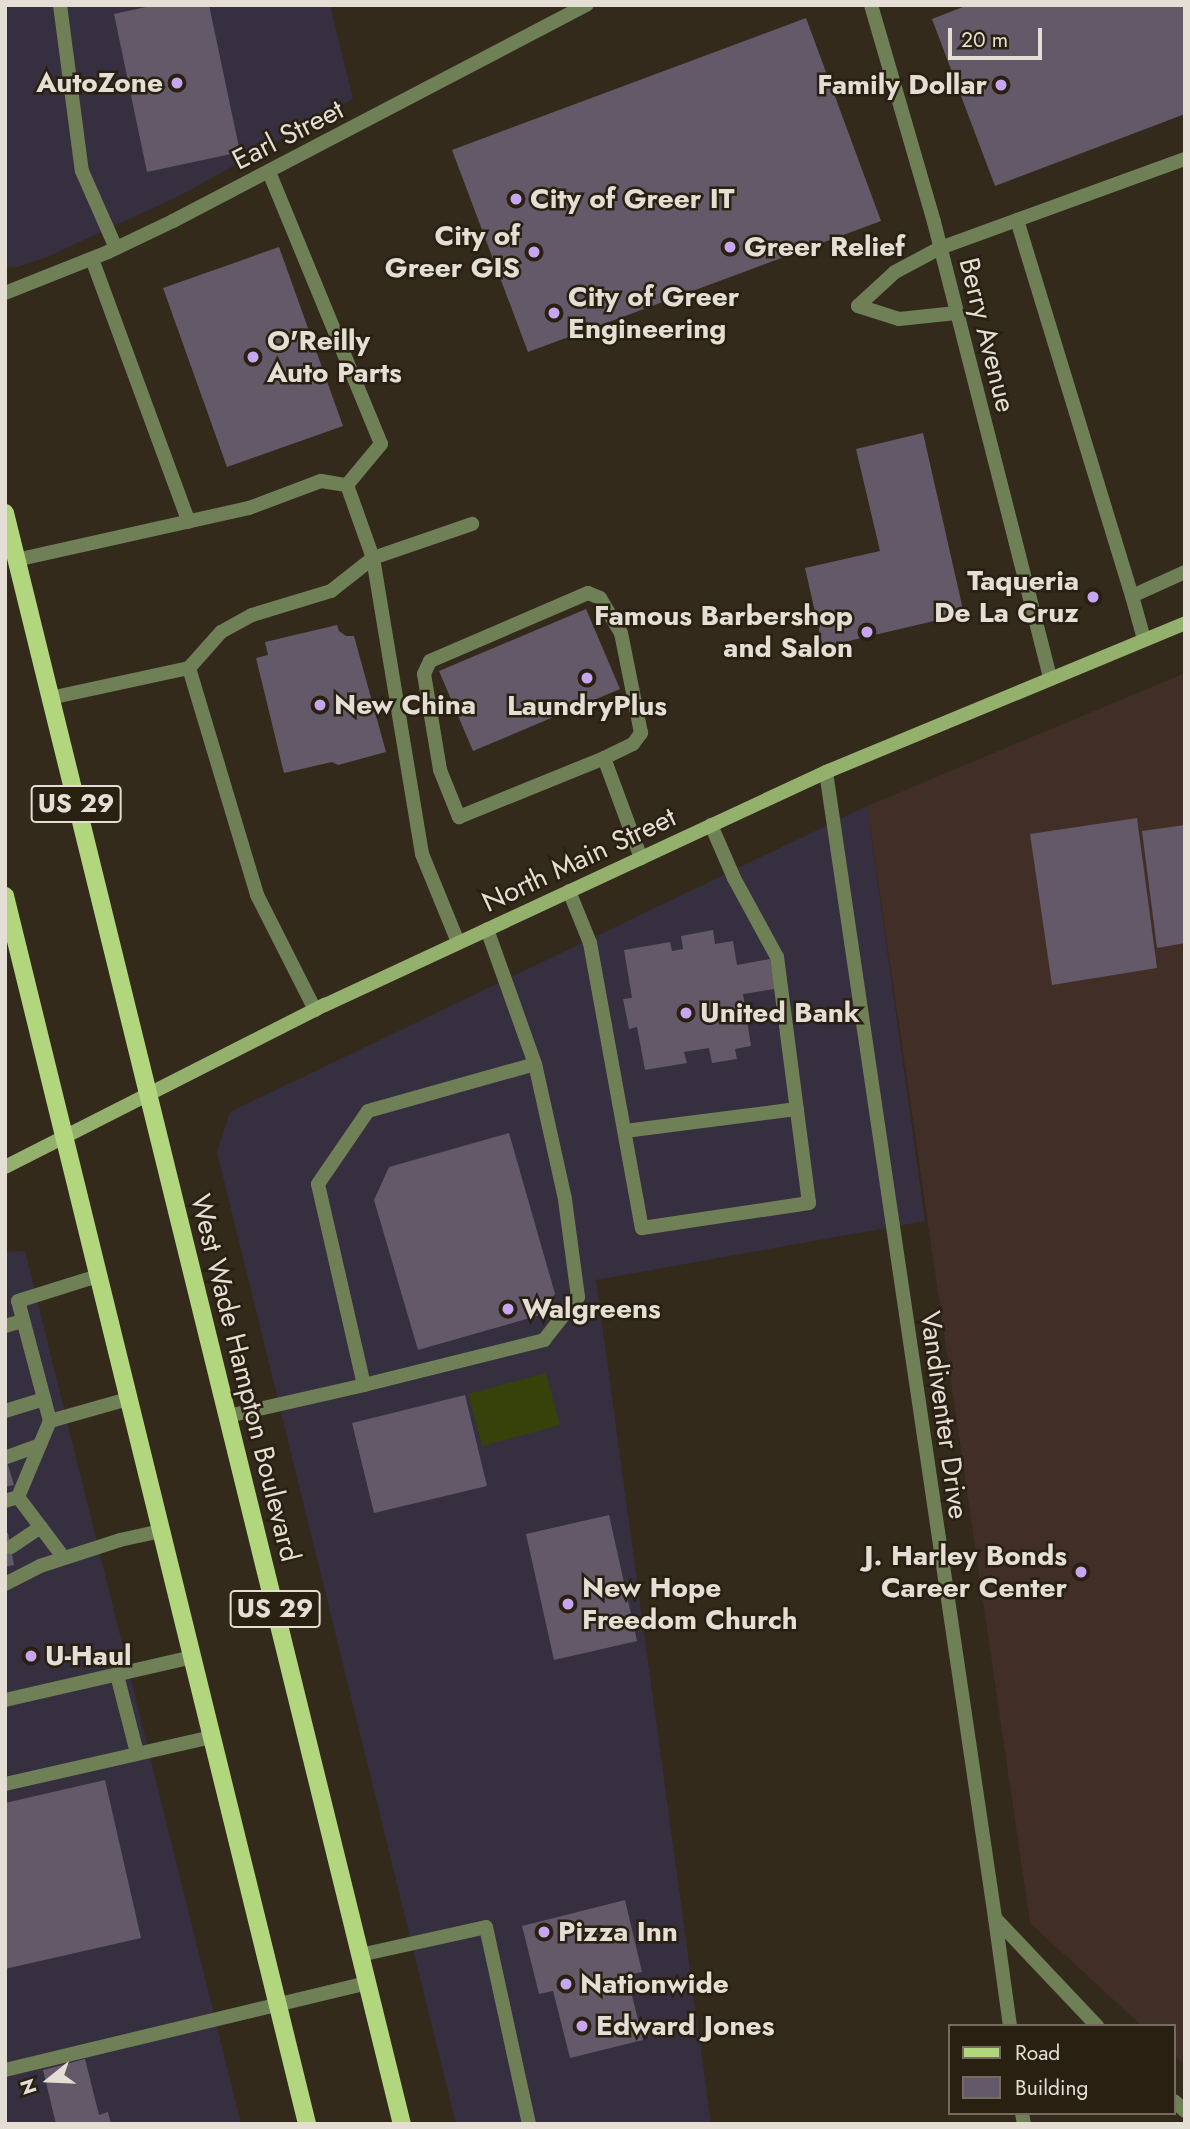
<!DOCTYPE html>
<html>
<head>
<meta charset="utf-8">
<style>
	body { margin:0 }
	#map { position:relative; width:1190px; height:2129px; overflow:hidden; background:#332a1c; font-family:Jost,sans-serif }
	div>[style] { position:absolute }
	.commercial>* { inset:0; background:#352f40 }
	.education>* { inset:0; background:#402e27 }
	.green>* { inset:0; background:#37420b }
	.building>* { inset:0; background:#645968 }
	.lane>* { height:14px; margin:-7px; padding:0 7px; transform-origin:7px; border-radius:7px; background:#6f8057 }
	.street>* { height:14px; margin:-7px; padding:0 7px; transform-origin:7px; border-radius:7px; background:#6f8057 }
	.secondary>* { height:14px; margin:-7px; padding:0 7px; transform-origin:7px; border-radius:7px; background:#94b06d }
	.primary>* { height:18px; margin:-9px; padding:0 9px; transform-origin:9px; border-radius:9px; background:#b2d67e }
	.dots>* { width:19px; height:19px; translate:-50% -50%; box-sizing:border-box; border:4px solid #292012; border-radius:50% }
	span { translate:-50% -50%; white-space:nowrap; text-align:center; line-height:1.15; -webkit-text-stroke:5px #292012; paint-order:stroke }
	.shield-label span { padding:2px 5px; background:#292012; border:2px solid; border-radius:5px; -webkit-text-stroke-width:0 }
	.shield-label { font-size:26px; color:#e4ded5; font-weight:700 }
	.poi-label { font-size:28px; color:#e4ded5; font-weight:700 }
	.right { translate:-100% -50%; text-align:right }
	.left { translate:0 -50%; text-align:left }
	.street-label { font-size:28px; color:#e4ded5 }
	.frame { position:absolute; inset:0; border:7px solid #e4ded5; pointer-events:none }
	.legend { position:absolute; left:948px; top:2024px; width:228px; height:91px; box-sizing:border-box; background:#292012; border:2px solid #746c60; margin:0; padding:9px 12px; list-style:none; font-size:21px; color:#e4ded5 }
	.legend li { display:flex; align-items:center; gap:14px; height:35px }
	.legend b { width:35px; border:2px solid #746c60 }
	.north { position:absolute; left:14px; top:2045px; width:70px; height:70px; -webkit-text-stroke:5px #292012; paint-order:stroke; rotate:252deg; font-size:19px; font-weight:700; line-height:28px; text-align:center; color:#e4ded5 }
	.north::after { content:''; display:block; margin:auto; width:24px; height:32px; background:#e4ded5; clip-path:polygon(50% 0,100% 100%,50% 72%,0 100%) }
	.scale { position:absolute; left:948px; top:28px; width:94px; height:32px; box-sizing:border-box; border:4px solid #e4ded5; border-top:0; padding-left:9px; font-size:21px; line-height:24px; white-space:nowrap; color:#e4ded5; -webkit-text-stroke:5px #292012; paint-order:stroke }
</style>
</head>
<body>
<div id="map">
	<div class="commercial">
		<i style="clip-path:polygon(5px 5px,330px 5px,353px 99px,181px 195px,47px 257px,17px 267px,5px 266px)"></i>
		<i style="clip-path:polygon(867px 806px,925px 1221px,596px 1280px,711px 2124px,456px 2124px,217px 1152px,230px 1112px)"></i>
		<i style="clip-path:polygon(25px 1251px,241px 2124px,5px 2124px,5px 1252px)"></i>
	</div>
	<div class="education">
		<i style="clip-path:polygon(1185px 673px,1185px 2065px,1174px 2055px,1174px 2026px,1142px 2026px,1030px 1923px,867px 806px)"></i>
	</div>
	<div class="green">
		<i style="clip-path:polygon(546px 1373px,560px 1425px,482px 1446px,468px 1394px)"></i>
	</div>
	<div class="building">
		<i style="clip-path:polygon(155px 5px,209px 5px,240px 152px,147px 172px,114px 14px)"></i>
		<i style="clip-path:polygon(968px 5px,1185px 5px,1185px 114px,995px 186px,932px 19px)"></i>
		<i style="clip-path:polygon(806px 18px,881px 221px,528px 352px,452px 150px)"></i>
		<i style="clip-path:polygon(279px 247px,343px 426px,227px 467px,163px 288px)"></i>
		<i style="clip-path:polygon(923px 433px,964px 614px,823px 647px,805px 568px,880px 551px,856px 449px)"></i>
		<i style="clip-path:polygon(586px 609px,620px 689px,473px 751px,439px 671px)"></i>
		<i style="clip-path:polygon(337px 625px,339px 631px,346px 636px,354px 636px,386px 752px,338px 765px,332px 762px,284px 773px,256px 658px,268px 655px,265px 642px)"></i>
		<i style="clip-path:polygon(1137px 818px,1157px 968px,1052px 985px,1030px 834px)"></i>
		<i style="clip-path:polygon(1185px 825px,1185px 943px,1157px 948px,1142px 831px)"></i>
		<i style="clip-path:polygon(713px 930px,715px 944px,733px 941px,737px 965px,770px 959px,775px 989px,743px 994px,751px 1046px,735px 1049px,737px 1059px,712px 1063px,709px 1048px,684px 1052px,687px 1063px,645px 1070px,637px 1027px,629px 1029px,623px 999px,632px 998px,624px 950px,670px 942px,672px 951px,683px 949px,681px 936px)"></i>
		<i style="clip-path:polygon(509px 1133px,555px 1294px,544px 1314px,418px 1350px,374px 1200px,389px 1167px)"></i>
		<i style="clip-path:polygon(465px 1395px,487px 1486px,374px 1513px,352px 1423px)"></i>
		<i style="clip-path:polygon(5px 1455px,14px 1485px,5px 1487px)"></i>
		<i style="clip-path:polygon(609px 1515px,637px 1641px,554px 1660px,526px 1534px)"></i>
		<i style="clip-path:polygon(5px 1533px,8px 1533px,14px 1565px,5px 1567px)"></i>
		<i style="clip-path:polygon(105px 1780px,141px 1938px,5px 1969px,5px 1803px)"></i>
		<i style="clip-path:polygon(625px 1900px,642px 1972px,627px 1975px,643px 2040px,570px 2058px,553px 1991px,539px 1994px,522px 1926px)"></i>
		<i style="clip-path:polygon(85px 2059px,99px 2115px,108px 2112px,111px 2124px,56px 2124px,43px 2070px)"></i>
	</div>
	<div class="lane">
		<i style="left:60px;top:5px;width:167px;rotate:82.5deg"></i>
		<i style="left:82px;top:171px;width:84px;rotate:66.2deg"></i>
		<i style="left:269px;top:172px;width:294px;rotate:67.6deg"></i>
		<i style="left:381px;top:444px;width:53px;rotate:129.7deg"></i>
		<i style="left:1017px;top:220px;width:393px;rotate:73deg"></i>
		<i style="left:92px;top:259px;width:280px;rotate:69.8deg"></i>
		<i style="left:956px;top:313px;width:57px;rotate:174deg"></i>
		<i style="left:899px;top:319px;width:43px;rotate:-162.4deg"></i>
		<i style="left:858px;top:306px;width:50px;rotate:-42.6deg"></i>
		<i style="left:895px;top:272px;width:51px;rotate:-28.1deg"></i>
		<i style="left:940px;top:248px;width:261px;rotate:-20deg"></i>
		<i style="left:16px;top:560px;width:239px;rotate:-12.6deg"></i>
		<i style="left:249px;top:508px;width:77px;rotate:-20.6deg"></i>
		<i style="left:321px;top:481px;width:26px;rotate:9deg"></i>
		<i style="left:347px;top:485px;width:77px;rotate:70.4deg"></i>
		<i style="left:373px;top:558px;width:300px;rotate:80.6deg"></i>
		<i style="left:422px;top:854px;width:95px;rotate:67.8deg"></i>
		<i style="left:1144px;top:639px;width:45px;rotate:-105.6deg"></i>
		<i style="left:1132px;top:596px;width:58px;rotate:-24.4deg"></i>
		<i style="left:189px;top:668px;width:237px;rotate:73.3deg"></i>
		<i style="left:257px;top:895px;width:129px;rotate:63.2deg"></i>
		<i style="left:50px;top:698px;width:142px;rotate:-12.2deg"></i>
		<i style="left:189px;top:668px;width:48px;rotate:-48.4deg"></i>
		<i style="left:221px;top:632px;width:35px;rotate:-29deg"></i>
		<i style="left:252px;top:615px;width:83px;rotate:-16.9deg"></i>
		<i style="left:331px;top:591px;width:53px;rotate:-38.2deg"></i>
		<i style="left:373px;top:558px;width:105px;rotate:-19deg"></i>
		<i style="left:604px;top:758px;width:32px;rotate:-26deg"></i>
		<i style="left:633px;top:744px;width:14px;rotate:-54deg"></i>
		<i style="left:641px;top:733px;width:102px;rotate:-101.3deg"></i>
		<i style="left:621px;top:633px;width:41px;rotate:-121deg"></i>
		<i style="left:600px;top:598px;width:13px;rotate:-157deg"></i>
		<i style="left:588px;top:593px;width:172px;rotate:156.7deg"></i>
		<i style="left:430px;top:661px;width:14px;rotate:115deg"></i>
		<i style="left:424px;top:674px;width:97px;rotate:80.5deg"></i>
		<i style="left:440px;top:770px;width:51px;rotate:68deg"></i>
		<i style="left:459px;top:817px;width:157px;rotate:-22.1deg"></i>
		<i style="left:604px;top:758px;width:107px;rotate:69.7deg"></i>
		<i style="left:569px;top:891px;width:56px;rotate:68deg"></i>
		<i style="left:590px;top:943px;width:290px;rotate:79.7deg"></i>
		<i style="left:642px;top:1228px;width:169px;rotate:-8.5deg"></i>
		<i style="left:809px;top:1203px;width:248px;rotate:-97.4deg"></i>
		<i style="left:777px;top:957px;width:90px;rotate:-118.6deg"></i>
		<i style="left:734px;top:878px;width:58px;rotate:-113.5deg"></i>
		<i style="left:625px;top:1131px;width:173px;rotate:-7.3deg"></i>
		<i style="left:5px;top:1326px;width:19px;rotate:-16deg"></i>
		<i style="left:364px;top:1385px;width:186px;rotate:-14deg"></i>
		<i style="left:544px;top:1340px;width:55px;rotate:-51.7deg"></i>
		<i style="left:578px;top:1297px;width:99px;rotate:-97.6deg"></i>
		<i style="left:565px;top:1199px;width:138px;rotate:-102.5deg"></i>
		<i style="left:5px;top:1411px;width:41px;rotate:-17.1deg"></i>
		<i style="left:228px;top:1416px;width:139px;rotate:-12.8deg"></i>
		<i style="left:364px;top:1385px;width:206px;rotate:-102.9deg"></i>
		<i style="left:318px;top:1184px;width:88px;rotate:-55.6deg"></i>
		<i style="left:368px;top:1111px;width:173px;rotate:-15.7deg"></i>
		<i style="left:535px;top:1064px;width:143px;rotate:-109.6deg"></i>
		<i style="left:50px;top:1421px;width:124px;rotate:-104.9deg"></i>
		<i style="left:18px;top:1301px;width:84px;rotate:-17.4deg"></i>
		<i style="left:7px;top:1457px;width:35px;rotate:-20deg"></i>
		<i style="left:18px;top:1497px;width:76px;rotate:53deg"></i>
		<i style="left:5px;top:1501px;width:14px;rotate:-17deg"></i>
		<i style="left:18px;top:1497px;width:82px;rotate:-67.2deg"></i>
		<i style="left:50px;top:1421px;width:81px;rotate:-15.8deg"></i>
		<i style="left:11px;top:1547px;width:36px;rotate:-34deg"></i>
		<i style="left:5px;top:1584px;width:39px;rotate:-27deg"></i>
		<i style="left:40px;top:1566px;width:84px;rotate:-18deg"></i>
		<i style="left:120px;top:1540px;width:42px;rotate:-12.4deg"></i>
		<i style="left:117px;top:1675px;width:81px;rotate:75.6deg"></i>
		<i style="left:5px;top:1700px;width:192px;rotate:-12.9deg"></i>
		<i style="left:5px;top:1784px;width:212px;rotate:-12.8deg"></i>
		<i style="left:360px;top:1955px;width:129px;rotate:-12.5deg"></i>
		<i style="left:486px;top:1927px;width:202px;rotate:77.7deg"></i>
		<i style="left:5px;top:2070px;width:372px;rotate:-13.5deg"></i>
	</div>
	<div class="street">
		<i style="left:871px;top:5px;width:226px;rotate:73.8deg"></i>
		<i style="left:934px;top:222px;width:470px;rotate:75.7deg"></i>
		<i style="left:5px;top:293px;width:111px;rotate:-21.7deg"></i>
		<i style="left:108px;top:252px;width:72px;rotate:-25.5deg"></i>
		<i style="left:173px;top:221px;width:467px;rotate:-27.6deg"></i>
		<i style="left:826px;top:772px;width:1158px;rotate:81.61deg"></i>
		<i style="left:995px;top:1918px;width:149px;rotate:46.6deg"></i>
		<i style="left:995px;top:1918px;width:109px;rotate:82.1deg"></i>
		<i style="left:1174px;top:2101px;width:15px;rotate:42deg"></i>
		<i style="left:1022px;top:2113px;width:11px;rotate:80deg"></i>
	</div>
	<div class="secondary">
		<i style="left:5px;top:1167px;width:359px;rotate:-26.9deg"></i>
		<i style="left:325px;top:1005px;width:553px;rotate:-24.94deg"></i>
		<i style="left:826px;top:772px;width:389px;rotate:-22.5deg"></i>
	</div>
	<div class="primary">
		<i style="left:5px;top:513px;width:1659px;rotate:76.16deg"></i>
		<i style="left:5px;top:896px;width:1265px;rotate:76.18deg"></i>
	</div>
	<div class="dots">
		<i style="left:177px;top:83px;background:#c6a6f0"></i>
		<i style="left:1001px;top:85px;background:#c6a6f0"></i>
		<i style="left:516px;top:199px;background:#c6a6f0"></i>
		<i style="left:730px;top:247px;background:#c6a6f0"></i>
		<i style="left:534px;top:252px;background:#c6a6f0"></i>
		<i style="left:554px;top:313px;background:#c6a6f0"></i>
		<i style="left:253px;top:357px;background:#c6a6f0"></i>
		<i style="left:1093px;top:597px;background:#c6a6f0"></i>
		<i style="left:867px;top:632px;background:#c6a6f0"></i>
		<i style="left:587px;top:678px;background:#c6a6f0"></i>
		<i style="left:320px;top:705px;background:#c6a6f0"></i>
		<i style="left:686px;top:1013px;background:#c6a6f0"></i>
		<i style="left:508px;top:1309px;background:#c6a6f0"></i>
		<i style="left:1081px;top:1572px;background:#c6a6f0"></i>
		<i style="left:568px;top:1604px;background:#c6a6f0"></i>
		<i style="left:31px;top:1656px;background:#c6a6f0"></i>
		<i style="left:544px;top:1932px;background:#c6a6f0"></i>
		<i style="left:566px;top:1984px;background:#c6a6f0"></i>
		<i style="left:582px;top:2026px;background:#c6a6f0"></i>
	</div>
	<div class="shield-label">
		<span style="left:76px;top:804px">US 29</span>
		<span style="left:275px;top:1609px">US 29</span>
	</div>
	<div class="poi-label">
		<span class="right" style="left:163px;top:83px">AutoZone</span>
		<span class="right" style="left:987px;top:85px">Family Dollar</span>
		<span class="left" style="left:530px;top:199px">City of Greer IT</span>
		<span class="right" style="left:520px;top:252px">City of<br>Greer GIS</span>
		<span class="left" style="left:744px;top:247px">Greer Relief</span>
		<span class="left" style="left:568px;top:313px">City of Greer<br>Engineering</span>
		<span class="left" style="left:267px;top:357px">O'Reilly<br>Auto Parts</span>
		<span class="right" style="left:1079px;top:597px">Taqueria<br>De La Cruz</span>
		<span class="right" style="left:853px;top:632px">Famous Barbershop<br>and Salon</span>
		<span class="left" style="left:334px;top:705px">New China</span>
		<span style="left:587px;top:706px">LaundryPlus</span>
		<span class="left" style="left:700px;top:1013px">United Bank</span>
		<span class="left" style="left:522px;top:1309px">Walgreens</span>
		<span class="right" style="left:1067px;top:1572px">J. Harley Bonds<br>Career Center</span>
		<span class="left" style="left:582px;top:1604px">New Hope<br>Freedom Church</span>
		<span class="left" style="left:45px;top:1656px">U-Haul</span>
		<span class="left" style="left:558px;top:1932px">Pizza Inn</span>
		<span class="left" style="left:580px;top:1984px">Nationwide</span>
		<span class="left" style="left:596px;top:2026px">Edward Jones</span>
	</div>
	<div class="street-label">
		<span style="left:288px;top:135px;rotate:-27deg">Earl Street</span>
		<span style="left:987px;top:335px;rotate:76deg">Berry Avenue</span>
		<span style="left:579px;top:860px;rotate:-25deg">North Main Street</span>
		<span style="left:245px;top:1378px;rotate:76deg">West Wade Hampton Boulevard</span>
		<span style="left:944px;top:1415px;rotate:82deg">Vandiventer Drive</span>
	</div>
	<div class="frame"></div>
	<ul class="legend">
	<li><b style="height:9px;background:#b2d67e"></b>Road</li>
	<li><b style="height:19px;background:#645968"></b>Building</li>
	</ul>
	<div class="north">N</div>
	<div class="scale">20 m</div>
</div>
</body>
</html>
